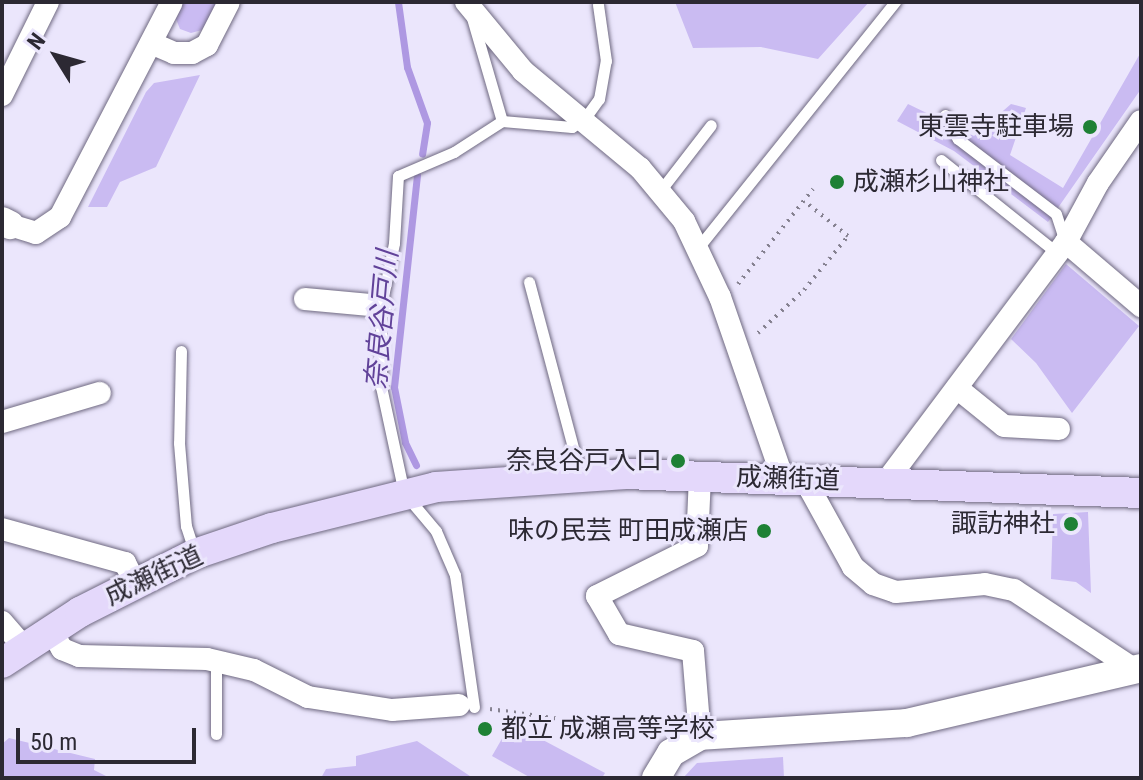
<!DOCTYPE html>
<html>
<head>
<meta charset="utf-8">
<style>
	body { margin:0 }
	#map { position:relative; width:1143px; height:780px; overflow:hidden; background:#ebe6fc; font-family:"Roboto Condensed","Noto Sans JP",sans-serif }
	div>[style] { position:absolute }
	.green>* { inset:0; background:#cabbf2 }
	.stream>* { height:7px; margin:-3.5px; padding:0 3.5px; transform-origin:3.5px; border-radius:3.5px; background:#ae98e2 }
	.path>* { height:4px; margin-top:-2px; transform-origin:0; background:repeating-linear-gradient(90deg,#858190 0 2px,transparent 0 8px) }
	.roads { filter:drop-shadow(0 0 2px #6f6981) drop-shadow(0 0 2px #6f6981) }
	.service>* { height:11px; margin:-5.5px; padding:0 5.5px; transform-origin:5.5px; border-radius:5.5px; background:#fff }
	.minor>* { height:22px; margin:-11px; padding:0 11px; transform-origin:11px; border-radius:11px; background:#fff }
	.tertiary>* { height:28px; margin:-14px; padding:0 14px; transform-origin:14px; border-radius:14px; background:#fff }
	.secondary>* { height:30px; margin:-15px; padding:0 15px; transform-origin:15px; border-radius:15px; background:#e4d8fb }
	.dots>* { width:22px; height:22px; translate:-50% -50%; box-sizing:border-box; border:4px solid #ebe6fc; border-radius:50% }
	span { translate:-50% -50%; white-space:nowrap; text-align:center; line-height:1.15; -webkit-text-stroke:6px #ebe6fc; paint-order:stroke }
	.poi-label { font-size:26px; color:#2c2933 }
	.right { translate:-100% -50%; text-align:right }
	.left { translate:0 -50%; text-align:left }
	.street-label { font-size:26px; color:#2c2933 }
	.water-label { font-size:28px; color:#614299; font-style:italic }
	.frame { position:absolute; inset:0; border:4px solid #2c2933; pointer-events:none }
	.north { position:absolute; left:16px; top:16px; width:80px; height:80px; -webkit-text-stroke:6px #ebe6fc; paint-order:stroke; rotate:307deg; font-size:22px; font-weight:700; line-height:32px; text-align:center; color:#2c2933 }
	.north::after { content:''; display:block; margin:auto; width:28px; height:36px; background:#2c2933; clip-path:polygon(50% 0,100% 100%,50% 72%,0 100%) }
	.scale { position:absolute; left:16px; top:728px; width:180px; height:36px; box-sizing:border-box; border:4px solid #2c2933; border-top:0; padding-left:10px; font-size:24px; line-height:28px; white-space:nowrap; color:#2c2933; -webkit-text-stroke:6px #ebe6fc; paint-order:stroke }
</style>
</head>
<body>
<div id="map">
	<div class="green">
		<i style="clip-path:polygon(181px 2px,218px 2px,202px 30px,191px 33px,180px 29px,174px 14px)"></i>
		<i style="clip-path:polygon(675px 2px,869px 2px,818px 59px,761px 47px,693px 48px)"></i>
		<i style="clip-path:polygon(1141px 52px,1141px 89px,1048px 222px,954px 151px,897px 121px,908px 104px,974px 136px,1011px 104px,1026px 108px,1010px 155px,1063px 188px)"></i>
		<i style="clip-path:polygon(200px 75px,156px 167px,120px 182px,107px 207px,88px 207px,146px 92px,154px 83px)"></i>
		<i style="clip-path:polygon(1066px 264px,1139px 326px,1072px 413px,1036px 363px,1011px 339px)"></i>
		<i style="clip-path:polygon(1088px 512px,1091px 593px,1076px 582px,1051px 579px,1053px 514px)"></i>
		<i style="clip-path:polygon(511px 723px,605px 773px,602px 778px,531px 778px,492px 756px)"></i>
		<i style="clip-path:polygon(9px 738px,95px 759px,94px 770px,110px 778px,2px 778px,2px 744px)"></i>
		<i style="clip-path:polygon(417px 741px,473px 778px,321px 778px,326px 769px,356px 766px,356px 756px)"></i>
		<i style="clip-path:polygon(783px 757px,784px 778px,683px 778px,697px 763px)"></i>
	</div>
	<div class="stream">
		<i style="left:398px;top:2px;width:66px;rotate:82.1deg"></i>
		<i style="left:407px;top:67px;width:59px;rotate:70.3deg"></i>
		<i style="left:427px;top:123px;width:31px;rotate:99deg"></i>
		<i style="left:416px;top:465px;width:25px;rotate:-116deg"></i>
		<i style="left:405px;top:442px;width:56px;rotate:-101.3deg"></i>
		<i style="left:394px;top:387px;width:213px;rotate:-83.8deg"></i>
	</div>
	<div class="path">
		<i style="left:738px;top:284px;width:121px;rotate:-51.7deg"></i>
		<i style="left:758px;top:333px;width:63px;rotate:-43.1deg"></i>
		<i style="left:804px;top:290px;width:70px;rotate:-50.8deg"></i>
		<i style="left:848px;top:236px;width:56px;rotate:-141.5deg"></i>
		<i style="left:490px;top:709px;width:155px;rotate:8.2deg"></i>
		<i style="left:643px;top:731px;width:9px;rotate:41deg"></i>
	</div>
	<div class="roads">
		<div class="service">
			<i style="left:472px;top:18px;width:107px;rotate:73.8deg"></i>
			<i style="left:945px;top:115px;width:27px;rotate:62deg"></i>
			<i style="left:958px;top:139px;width:123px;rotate:37.4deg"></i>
			<i style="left:1056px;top:214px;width:28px;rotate:72deg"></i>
			<i style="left:941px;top:160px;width:149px;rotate:38.7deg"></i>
			<i style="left:660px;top:191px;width:83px;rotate:-52.3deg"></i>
			<i style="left:697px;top:249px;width:317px;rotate:-51.3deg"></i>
			<i style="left:529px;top:282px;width:199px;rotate:75.1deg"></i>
			<i style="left:181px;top:351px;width:92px;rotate:91.2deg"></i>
			<i style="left:179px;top:443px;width:83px;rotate:85.2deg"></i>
			<i style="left:186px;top:526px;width:29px;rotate:72deg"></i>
			<i style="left:216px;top:661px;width:73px;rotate:90deg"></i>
			<i style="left:474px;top:707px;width:133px;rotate:-98.2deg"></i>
			<i style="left:455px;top:575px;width:48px;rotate:-113.4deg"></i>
			<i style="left:436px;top:531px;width:50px;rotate:-130.1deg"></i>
			<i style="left:404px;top:493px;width:108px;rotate:-102.2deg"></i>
			<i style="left:381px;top:387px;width:81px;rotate:-90deg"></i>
			<i style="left:381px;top:306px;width:64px;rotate:-78.3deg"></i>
			<i style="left:394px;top:243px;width:67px;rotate:-86.6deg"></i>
			<i style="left:398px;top:176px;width:61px;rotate:-23.2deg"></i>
			<i style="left:454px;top:152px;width:57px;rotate:-32.9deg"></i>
			<i style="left:502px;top:121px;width:70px;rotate:4.9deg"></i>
			<i style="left:572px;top:127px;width:16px;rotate:-35deg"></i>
			<i style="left:585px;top:118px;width:24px;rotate:-54deg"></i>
			<i style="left:599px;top:99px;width:39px;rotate:-80deg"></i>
			<i style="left:606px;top:61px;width:57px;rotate:-98.1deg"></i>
		</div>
		<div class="minor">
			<i style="left:466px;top:2px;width:89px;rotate:50.4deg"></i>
			<i style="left:523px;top:71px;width:152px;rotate:39.7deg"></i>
			<i style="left:640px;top:168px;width:69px;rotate:50.3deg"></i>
			<i style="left:684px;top:221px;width:84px;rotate:64.7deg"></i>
			<i style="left:720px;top:297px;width:193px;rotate:70.9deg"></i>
			<i style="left:151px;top:43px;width:25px;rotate:23deg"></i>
			<i style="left:174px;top:53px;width:18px"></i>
			<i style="left:192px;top:53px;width:17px;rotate:-28deg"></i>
			<i style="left:207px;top:45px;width:48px;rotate:-62.9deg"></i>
			<i style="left:2px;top:95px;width:104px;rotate:-63.7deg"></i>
			<i style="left:10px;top:225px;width:27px;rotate:17deg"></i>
			<i style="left:36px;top:233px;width:29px;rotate:-34deg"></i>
			<i style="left:60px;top:217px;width:242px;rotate:-62.5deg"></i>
			<i style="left:1066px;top:242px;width:99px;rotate:40.5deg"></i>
			<i style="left:305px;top:299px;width:76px;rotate:5.3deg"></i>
			<i style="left:957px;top:388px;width:60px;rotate:39deg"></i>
			<i style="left:1004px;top:426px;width:55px;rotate:3.1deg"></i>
			<i style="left:2px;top:422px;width:102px;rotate:-16.5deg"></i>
			<i style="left:700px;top:476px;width:70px;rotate:92.5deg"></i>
			<i style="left:697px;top:546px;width:112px;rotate:153.4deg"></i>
			<i style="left:597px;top:596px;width:44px;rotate:59.9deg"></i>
			<i style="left:619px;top:634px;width:76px;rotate:12.9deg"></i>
			<i style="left:693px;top:651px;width:85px;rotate:85.3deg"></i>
			<i style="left:805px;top:480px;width:99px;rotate:61.1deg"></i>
			<i style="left:853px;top:567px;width:26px;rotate:40deg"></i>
			<i style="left:873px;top:584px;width:24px;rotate:19deg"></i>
			<i style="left:896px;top:592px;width:89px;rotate:-5.1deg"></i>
			<i style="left:985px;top:584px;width:30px;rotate:12deg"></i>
			<i style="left:1014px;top:590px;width:144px;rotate:33.4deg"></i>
			<i style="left:885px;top:483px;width:301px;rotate:-53.1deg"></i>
			<i style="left:1066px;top:242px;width:67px;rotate:-61.5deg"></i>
			<i style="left:1098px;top:183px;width:75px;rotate:-55.3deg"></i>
			<i style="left:2px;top:529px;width:128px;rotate:15.5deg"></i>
			<i style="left:125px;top:563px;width:22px;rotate:63deg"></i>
			<i style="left:2px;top:622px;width:33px;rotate:49deg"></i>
			<i style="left:51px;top:630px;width:22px;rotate:60deg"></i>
			<i style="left:62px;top:649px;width:18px;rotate:22deg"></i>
			<i style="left:79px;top:656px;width:128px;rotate:1.3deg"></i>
			<i style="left:207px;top:659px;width:48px;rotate:13.2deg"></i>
			<i style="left:254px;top:670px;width:60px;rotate:26.6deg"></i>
			<i style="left:308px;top:697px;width:85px;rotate:8.8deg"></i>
			<i style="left:392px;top:710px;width:67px;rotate:-4.3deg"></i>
		</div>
		<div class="tertiary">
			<i style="left:2px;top:221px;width:9px;rotate:27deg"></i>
			<i style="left:656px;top:778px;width:29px;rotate:-59deg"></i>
			<i style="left:671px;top:753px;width:34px;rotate:-30deg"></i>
			<i style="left:700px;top:736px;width:207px;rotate:-3.6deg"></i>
			<i style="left:907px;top:723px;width:240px;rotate:-13.2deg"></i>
		</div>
		<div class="secondary">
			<i style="left:2px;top:663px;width:93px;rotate:-33.2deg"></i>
			<i style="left:80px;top:612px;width:129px;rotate:-26.8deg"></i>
			<i style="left:195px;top:554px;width:81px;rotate:-18.7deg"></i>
			<i style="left:272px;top:528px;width:169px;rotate:-14deg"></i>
			<i style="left:436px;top:487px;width:190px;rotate:-3.9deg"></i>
			<i style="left:626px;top:474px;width:515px;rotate:2.11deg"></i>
		</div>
	</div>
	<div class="dots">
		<i style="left:1090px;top:127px;background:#1e8135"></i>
		<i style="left:837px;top:182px;background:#1e8135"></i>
		<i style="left:678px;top:461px;background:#1e8135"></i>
		<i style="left:1071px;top:524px;background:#1e8135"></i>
		<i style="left:764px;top:531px;background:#1e8135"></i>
		<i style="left:485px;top:729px;background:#1e8135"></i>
	</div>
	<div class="poi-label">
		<span class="right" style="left:1074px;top:127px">東雲寺駐車場</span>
		<span class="left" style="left:853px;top:182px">成瀬杉山神社</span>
		<span class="right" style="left:662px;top:461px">奈良谷戸入口</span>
		<span class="right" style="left:1055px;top:524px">諏訪神社</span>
		<span class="right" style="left:748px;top:531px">味の民芸 町田成瀬店</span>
		<span class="left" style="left:501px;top:729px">都立 成瀬高等学校</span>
	</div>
	<div class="street-label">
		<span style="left:788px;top:479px;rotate:2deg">成瀬街道</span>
		<span style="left:154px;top:576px;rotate:-25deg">成瀬街道</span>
	</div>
	<div class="water-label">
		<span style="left:382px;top:320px;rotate:-85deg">奈良谷戸川</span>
	</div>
	<div class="frame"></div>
	<div class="north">N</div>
	<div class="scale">50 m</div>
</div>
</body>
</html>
